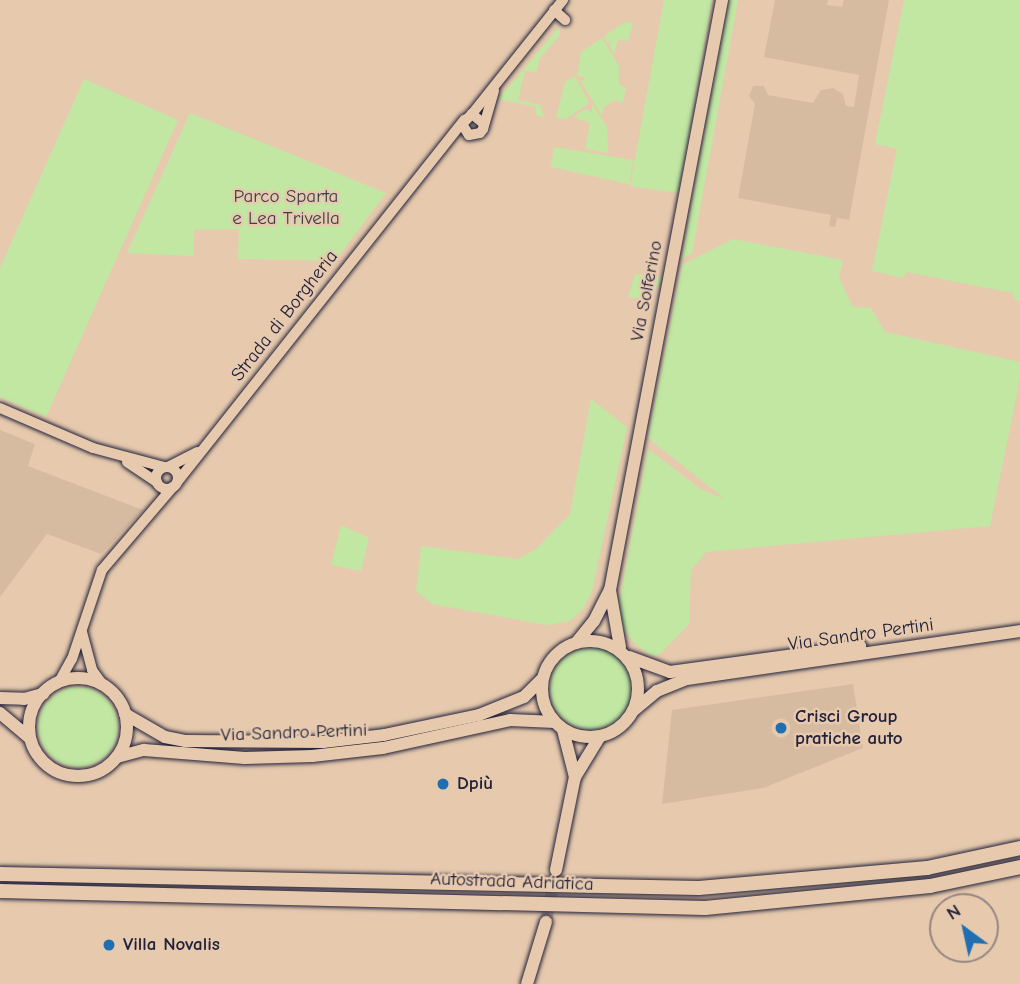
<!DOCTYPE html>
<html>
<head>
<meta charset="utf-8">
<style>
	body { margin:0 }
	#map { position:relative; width:1020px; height:984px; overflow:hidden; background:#e7caae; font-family:"Comic Neue",sans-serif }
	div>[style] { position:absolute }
	.built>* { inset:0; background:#d7bba1 }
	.green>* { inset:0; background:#c1e7a2 }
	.round { border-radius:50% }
	.major-tunnel>* { height:12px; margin-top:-6px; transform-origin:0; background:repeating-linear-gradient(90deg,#c0a897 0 12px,transparent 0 18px) }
	.roads { filter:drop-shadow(0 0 2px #22223b) drop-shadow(0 0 2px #22223b) }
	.minor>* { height:10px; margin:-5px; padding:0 5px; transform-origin:5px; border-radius:5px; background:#e7caae }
	.minor>.ring { margin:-5px; padding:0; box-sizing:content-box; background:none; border:10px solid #e7caae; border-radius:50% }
	.major>* { height:12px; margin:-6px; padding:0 6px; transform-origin:6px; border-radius:6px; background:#e7caae }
	.major>.ring { margin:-6px; padding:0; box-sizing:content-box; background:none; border:12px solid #e7caae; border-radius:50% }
	.highway>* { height:14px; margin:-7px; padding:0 7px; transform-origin:7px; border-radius:7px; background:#e7caae }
	.dots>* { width:19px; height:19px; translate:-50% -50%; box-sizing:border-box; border:4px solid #e7caae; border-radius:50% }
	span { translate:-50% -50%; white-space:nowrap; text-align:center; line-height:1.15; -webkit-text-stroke:5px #e7caae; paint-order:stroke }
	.park-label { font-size:19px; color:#3a404a }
	.street-label { font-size:19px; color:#22223b }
	.poi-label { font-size:19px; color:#22223b; font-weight:700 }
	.left { translate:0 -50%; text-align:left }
	.north { position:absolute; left:929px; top:893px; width:70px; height:70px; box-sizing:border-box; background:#e7caae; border:2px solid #988780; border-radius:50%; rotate:327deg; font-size:19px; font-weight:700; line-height:28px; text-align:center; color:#22223b }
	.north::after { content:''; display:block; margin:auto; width:24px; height:32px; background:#1f6fb2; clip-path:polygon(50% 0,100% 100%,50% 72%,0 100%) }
</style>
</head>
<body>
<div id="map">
	<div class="built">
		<i style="clip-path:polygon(775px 0,828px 0,827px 5px,842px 7px,844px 0,889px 0,849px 220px,837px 218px,835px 227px,829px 226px,831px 215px,738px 198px,755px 104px,749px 96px,753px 86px,764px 86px,768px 95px,813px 103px,821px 90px,833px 88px,843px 94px,846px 106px,854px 107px,859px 75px,764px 57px)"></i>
		<i style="clip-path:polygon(0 430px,35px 444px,28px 466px,143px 510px,101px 554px,47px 534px,0 597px)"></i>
		<i style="clip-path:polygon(853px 684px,863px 748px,763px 788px,662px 804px,672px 710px)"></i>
	</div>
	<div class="green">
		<i style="clip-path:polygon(664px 0,712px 0,678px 193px,630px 186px)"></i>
		<i style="clip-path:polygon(729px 0,738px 0,692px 253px,682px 259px)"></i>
		<i style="clip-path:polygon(904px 0,1020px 0,1020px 301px,1013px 299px,1013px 293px,906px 272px,904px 278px,872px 271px,897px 149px,875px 144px)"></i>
		<i style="clip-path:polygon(625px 22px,633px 23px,628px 41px,618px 40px,614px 54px,609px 45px,613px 40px,607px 43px,604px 36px)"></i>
		<i style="clip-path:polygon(560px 26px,560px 35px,540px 58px,536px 72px,525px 71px,518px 100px,540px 105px,544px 117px,535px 114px,536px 107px,498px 99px)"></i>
		<i style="clip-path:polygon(602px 38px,619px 66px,619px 85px,626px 88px,623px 102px,615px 100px,604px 107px,602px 116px,581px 82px,586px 78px,577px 76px,581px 52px)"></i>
		<i style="clip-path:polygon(575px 76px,589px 103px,566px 119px,556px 118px,565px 82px)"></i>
		<i style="clip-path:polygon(84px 79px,178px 120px,46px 417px,0 397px,0 268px)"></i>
		<i style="clip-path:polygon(592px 104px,607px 127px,608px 153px,585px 149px,590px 123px,574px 117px,585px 109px,592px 112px)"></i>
		<i style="clip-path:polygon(190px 113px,386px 193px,335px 261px,238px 259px,239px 229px,194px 230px,193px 256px,127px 253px)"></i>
		<i style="clip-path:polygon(554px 147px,633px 160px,629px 184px,551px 167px)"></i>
		<i style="clip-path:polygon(733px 239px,843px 260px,839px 278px,853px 307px,871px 308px,885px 332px,1020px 362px,1020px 379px,990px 526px,706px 552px,691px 570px,689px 624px,659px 655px,652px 656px,636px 645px,621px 626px,620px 597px,648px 449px,702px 490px,725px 499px,648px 438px,682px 265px)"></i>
		<i style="clip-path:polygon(635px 274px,663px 277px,650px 297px,628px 298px)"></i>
		<i style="clip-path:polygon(591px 399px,627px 427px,592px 591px,583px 609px,570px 621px,547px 625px,432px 604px,416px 591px,421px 546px,518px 559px,536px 549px,570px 514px)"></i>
		<i style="clip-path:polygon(341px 525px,369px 538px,361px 571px,331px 565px)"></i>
		<i class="round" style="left:550px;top:648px;width:82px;height:82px"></i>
		<i class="round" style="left:38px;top:687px;width:80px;height:80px"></i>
	</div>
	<div class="major-tunnel">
		<i style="left:546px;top:922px;width:53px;rotate:-79.1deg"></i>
	</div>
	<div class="roads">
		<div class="minor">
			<i style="left:554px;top:10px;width:15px;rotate:42deg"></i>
			<i style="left:472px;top:114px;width:146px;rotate:-51.4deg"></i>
			<i style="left:484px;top:124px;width:16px;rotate:-140deg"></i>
			<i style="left:472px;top:114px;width:14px;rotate:135deg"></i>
			<i style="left:462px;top:124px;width:13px;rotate:58deg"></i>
			<i style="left:469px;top:135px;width:11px;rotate:-10deg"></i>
			<i style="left:480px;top:133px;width:5px;rotate:-53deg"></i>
			<i style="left:483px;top:129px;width:40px;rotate:-74deg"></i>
			<i style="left:0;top:408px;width:101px;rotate:23.3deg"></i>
			<i style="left:93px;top:448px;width:73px;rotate:15deg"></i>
			<i style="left:127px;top:462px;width:36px;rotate:34deg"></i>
			<i style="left:168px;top:467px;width:33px;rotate:-27deg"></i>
			<i class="ring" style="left:156px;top:467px;width:12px;height:12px"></i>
			<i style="left:178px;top:481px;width:461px;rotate:-51.6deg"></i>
			<i style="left:82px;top:632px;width:39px;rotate:75deg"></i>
			<i style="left:92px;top:670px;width:17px;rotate:54deg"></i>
			<i style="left:59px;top:682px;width:26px;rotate:-61deg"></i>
			<i style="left:72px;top:659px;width:94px;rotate:-71.4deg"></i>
			<i style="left:102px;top:570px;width:109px;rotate:-49.5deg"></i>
		</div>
		<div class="major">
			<i class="ring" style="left:542px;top:641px;width:84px;height:84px"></i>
			<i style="left:576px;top:643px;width:28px;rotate:-51deg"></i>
			<i style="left:594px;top:621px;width:35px;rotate:-63deg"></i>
			<i style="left:620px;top:647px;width:58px;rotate:-100deg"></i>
			<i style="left:610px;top:590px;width:601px;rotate:-79.25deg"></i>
			<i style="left:629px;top:657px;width:44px;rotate:20.1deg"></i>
			<i style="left:670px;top:672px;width:192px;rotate:-7.8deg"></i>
			<i class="ring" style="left:29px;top:678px;width:86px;height:86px"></i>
			<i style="left:0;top:698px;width:24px;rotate:2deg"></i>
			<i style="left:24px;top:699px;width:20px;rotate:-15deg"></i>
			<i style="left:633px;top:711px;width:31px;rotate:-40deg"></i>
			<i style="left:657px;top:691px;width:32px;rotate:-22deg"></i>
			<i style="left:687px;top:679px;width:336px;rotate:-8.2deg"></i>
			<i style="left:0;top:713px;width:39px;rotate:40deg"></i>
			<i style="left:125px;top:714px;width:46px;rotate:29.9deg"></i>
			<i style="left:165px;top:737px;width:20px;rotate:11deg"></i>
			<i style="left:185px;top:741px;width:138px;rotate:0.4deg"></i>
			<i style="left:323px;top:742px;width:61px;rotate:-6.5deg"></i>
			<i style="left:384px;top:735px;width:97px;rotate:-11.9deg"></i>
			<i style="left:479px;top:715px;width:48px;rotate:-21.8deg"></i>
			<i style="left:524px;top:697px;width:27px;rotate:-45deg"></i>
			<i style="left:563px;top:730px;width:49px;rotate:75.7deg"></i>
			<i style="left:117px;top:757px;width:28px;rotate:-15deg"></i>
			<i style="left:144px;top:750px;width:101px;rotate:4.5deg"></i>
			<i style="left:245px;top:758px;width:67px;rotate:-1.7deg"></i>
			<i style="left:312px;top:756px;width:71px;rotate:-6.4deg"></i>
			<i style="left:383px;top:748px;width:130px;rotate:-12.4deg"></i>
			<i style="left:510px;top:720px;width:45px;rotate:2.5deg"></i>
			<i style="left:556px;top:870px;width:95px;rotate:-78.5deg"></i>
			<i style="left:575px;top:777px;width:48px;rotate:-58.6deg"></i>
			<i style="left:527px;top:984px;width:65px;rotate:-73deg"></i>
		</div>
		<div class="highway">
			<i style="left:0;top:874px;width:699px;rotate:1.15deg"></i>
			<i style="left:699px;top:888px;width:229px;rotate:-5deg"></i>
			<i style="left:927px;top:868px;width:95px;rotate:-12.1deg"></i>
			<i style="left:0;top:891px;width:705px;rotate:1.38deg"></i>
			<i style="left:705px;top:908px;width:226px;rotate:-5.6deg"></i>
			<i style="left:930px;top:886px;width:92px;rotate:-11.9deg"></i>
		</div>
	</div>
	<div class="dots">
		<i style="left:781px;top:728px;background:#1f6fb2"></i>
		<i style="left:443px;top:784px;background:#1f6fb2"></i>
		<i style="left:109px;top:945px;background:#1f6fb2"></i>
	</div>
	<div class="park-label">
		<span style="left:286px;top:208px">Parco Sparta<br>e Lea Trivella</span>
	</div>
	<div class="street-label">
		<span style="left:647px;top:291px;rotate:-79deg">Via Solferino</span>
		<span style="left:285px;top:316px;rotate:-52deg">Strada di Borgheria</span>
		<span style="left:861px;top:635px;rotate:-8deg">Via Sandro Pertini</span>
		<span style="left:294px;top:733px;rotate:-2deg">Via Sandro Pertini</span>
		<span style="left:512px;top:882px;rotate:2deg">Autostrada Adriatica</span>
	</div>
	<div class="poi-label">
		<span class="left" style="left:795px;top:728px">Crisci Group<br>pratiche auto</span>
		<span class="left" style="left:457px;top:784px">Dpiù</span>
		<span class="left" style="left:123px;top:945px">Villa Novalis</span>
	</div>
	<div class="north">N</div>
</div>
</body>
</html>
